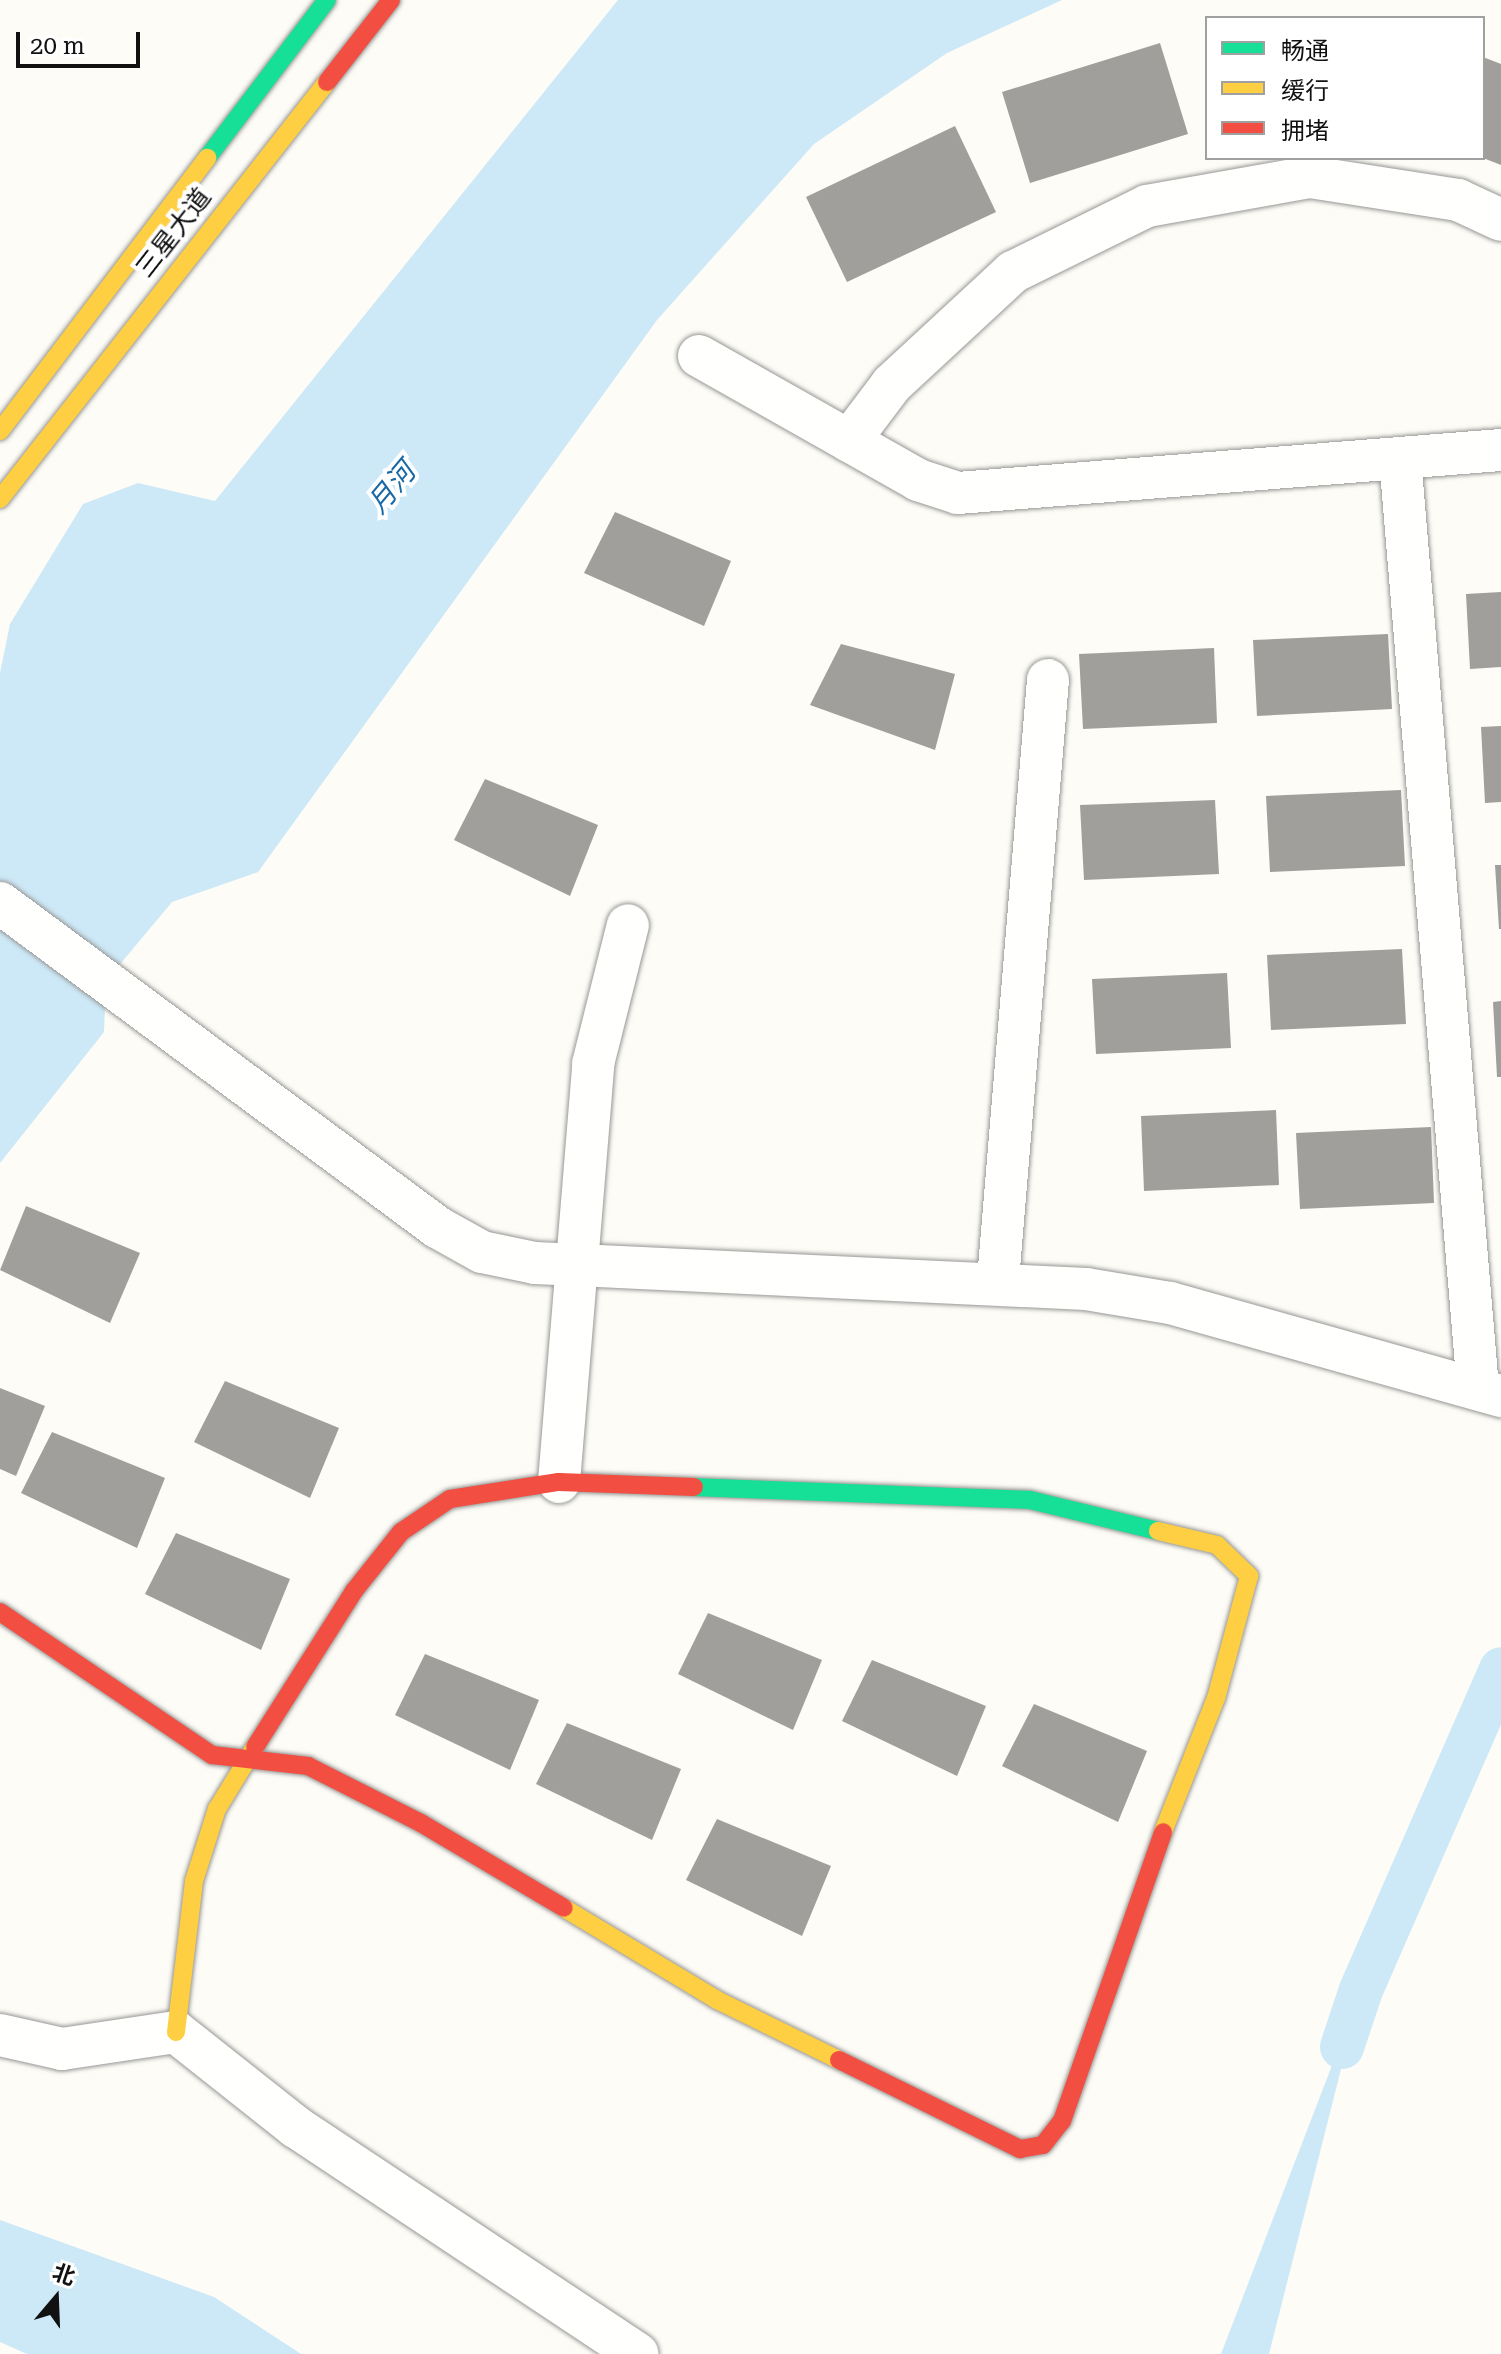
<!DOCTYPE html>
<html>
<head>
<meta charset="utf-8">
<style>
	body { margin:0 }
	#map { position:relative; width:1501px; height:2354px; overflow:hidden; background:#fdfcf7; font-family:"Roboto Serif","Noto Sans SC",serif }
	div>[style] { position:absolute }
	.water>* { inset:0; background:#cde8f7 }
	.canal>* { height:44px; margin:-22px; padding:0 22px; transform-origin:22px; border-radius:22px; background:#cde8f7 }
	.building>* { inset:0; background:#a19f9c }
	.roads { filter:drop-shadow(0 0 2px #979795) drop-shadow(0 0 2px #979795) }
	.street>* { height:42px; margin:-21px; padding:0 21px; transform-origin:21px; border-radius:21px; background:#fffffe }
	.fast>* { height:18px; margin:-9px; padding:0 9px; transform-origin:9px; border-radius:9px; background:#16e098 }
	.slow>* { height:18px; margin:-9px; padding:0 9px; transform-origin:9px; border-radius:9px; background:#ffcf43 }
	.jam>* { height:18px; margin:-9px; padding:0 9px; transform-origin:9px; border-radius:9px; background:#f24e42 }
	span { translate:-50% -50%; white-space:nowrap; text-align:center; line-height:1.15; -webkit-text-stroke:8px #fff; paint-order:stroke }
	.street-label { font-size:26px; color:#111 }
	.water-label { font-size:28px; color:#1768a6; font-style:italic }
	.legend { position:absolute; left:1205px; top:16px; width:280px; height:144px; box-sizing:border-box; background:#fff; border:2px solid #a0a0a0; margin:0; padding:10px 14px; list-style:none; font-size:24px; color:#111 }
	.legend li { display:flex; align-items:center; gap:16px; height:40px }
	.legend b { width:40px; border:2px solid #a0a0a0 }
	.north { position:absolute; left:16px; top:2258px; width:80px; height:80px; -webkit-text-stroke:6px #fff; paint-order:stroke; rotate:19deg; font-size:22px; font-weight:700; line-height:32px; text-align:center; color:#111 }
	.north::after { content:''; display:block; margin:auto; width:28px; height:36px; background:#111; clip-path:polygon(50% 0,100% 100%,50% 72%,0 100%) }
	.scale { position:absolute; left:16px; top:32px; width:124px; height:36px; box-sizing:border-box; border:4px solid #111; border-top:0; padding-left:10px; font-size:24px; line-height:28px; white-space:nowrap; color:#111; -webkit-text-stroke:6px #fff; paint-order:stroke }
</style>
</head>
<body>
<div id="map">
	<div class="water">
		<i style="clip-path:polygon(618px 0,1062px 0,947px 53px,814px 144px,657px 320px,258px 872px,172px 902px,106px 981px,104px 1032px,0 1163px,0 673px,10px 624px,83px 504px,138px 483px,215px 501px)"></i>
		<i style="clip-path:polygon(1361px 1990px,1269px 2354px,1221px 2354px)"></i>
		<i style="clip-path:polygon(0 2220px,214px 2297px,301px 2354px,27px 2354px,0 2342px)"></i>
	</div>
	<div class="canal">
		<i style="left:1342px;top:2047px;width:60px;rotate:-71.6deg"></i>
		<i style="left:1361px;top:1990px;width:350px;rotate:-66.4deg"></i>
	</div>
	<div class="building">
		<i style="clip-path:polygon(1160px 43px,1188px 134px,1030px 183px,1002px 92px)"></i>
		<i style="clip-path:polygon(1483px 57px,1501px 64px,1501px 165px,1483px 158px)"></i>
		<i style="clip-path:polygon(955px 126px,996px 212px,847px 282px,806px 197px)"></i>
		<i style="clip-path:polygon(615px 512px,731px 561px,704px 626px,584px 573px)"></i>
		<i style="clip-path:polygon(1501px 592px,1501px 667px,1470px 669px,1466px 594px)"></i>
		<i style="clip-path:polygon(1388px 634px,1392px 709px,1257px 716px,1253px 640px)"></i>
		<i style="clip-path:polygon(841px 644px,955px 674px,935px 750px,810px 705px)"></i>
		<i style="clip-path:polygon(1214px 648px,1217px 723px,1083px 729px,1079px 654px)"></i>
		<i style="clip-path:polygon(1501px 726px,1501px 802px,1485px 803px,1481px 727px)"></i>
		<i style="clip-path:polygon(485px 779px,598px 825px,570px 896px,454px 840px)"></i>
		<i style="clip-path:polygon(1401px 790px,1405px 866px,1270px 872px,1266px 796px)"></i>
		<i style="clip-path:polygon(1215px 800px,1219px 874px,1084px 880px,1080px 805px)"></i>
		<i style="clip-path:polygon(1495px 865px,1501px 865px,1501px 929px,1499px 929px)"></i>
		<i style="clip-path:polygon(1402px 949px,1406px 1024px,1271px 1030px,1267px 955px)"></i>
		<i style="clip-path:polygon(1227px 973px,1231px 1048px,1096px 1054px,1092px 979px)"></i>
		<i style="clip-path:polygon(1501px 1001px,1501px 1077px,1497px 1077px,1493px 1002px)"></i>
		<i style="clip-path:polygon(1276px 1110px,1279px 1185px,1144px 1191px,1141px 1116px)"></i>
		<i style="clip-path:polygon(1431px 1127px,1434px 1203px,1300px 1209px,1296px 1133px)"></i>
		<i style="clip-path:polygon(26px 1206px,140px 1253px,110px 1323px,0 1270px)"></i>
		<i style="clip-path:polygon(225px 1381px,339px 1428px,310px 1498px,194px 1442px)"></i>
		<i style="clip-path:polygon(0 1388px,45px 1406px,16px 1476px,0 1469px)"></i>
		<i style="clip-path:polygon(52px 1432px,165px 1478px,137px 1548px,21px 1493px)"></i>
		<i style="clip-path:polygon(176px 1533px,290px 1579px,261px 1650px,145px 1594px)"></i>
		<i style="clip-path:polygon(708px 1613px,822px 1660px,793px 1730px,678px 1674px)"></i>
		<i style="clip-path:polygon(425px 1654px,539px 1700px,510px 1770px,395px 1715px)"></i>
		<i style="clip-path:polygon(872px 1660px,986px 1706px,957px 1776px,842px 1721px)"></i>
		<i style="clip-path:polygon(1034px 1704px,1147px 1751px,1118px 1822px,1002px 1766px)"></i>
		<i style="clip-path:polygon(567px 1723px,681px 1769px,652px 1840px,536px 1784px)"></i>
		<i style="clip-path:polygon(717px 1819px,831px 1866px,802px 1936px,686px 1880px)"></i>
	</div>
	<div class="roads">
		<div class="street">
			<i style="left:699px;top:356px;width:252px;rotate:29.5deg"></i>
			<i style="left:918px;top:480px;width:42px;rotate:18deg"></i>
			<i style="left:958px;top:493px;width:545px;rotate:-4.53deg"></i>
			<i style="left:849px;top:441px;width:71px;rotate:-53deg"></i>
			<i style="left:892px;top:384px;width:165px;rotate:-42.8deg"></i>
			<i style="left:1013px;top:272px;width:149px;rotate:-26.2deg"></i>
			<i style="left:1147px;top:206px;width:166px;rotate:-10.1deg"></i>
			<i style="left:1310px;top:177px;width:150px;rotate:8.8deg"></i>
			<i style="left:1458px;top:200px;width:47px;rotate:24.9deg"></i>
			<i style="left:1400px;top:458px;width:934px;rotate:85.21deg"></i>
			<i style="left:0;top:903px;width:544px;rotate:36.55deg"></i>
			<i style="left:437px;top:1227px;width:51px;rotate:29.1deg"></i>
			<i style="left:482px;top:1252px;width:54px;rotate:11.7deg"></i>
			<i style="left:535px;top:1263px;width:552px;rotate:2.7deg"></i>
			<i style="left:1086px;top:1289px;width:85px;rotate:9.5deg"></i>
			<i style="left:1170px;top:1303px;width:344px;rotate:15.7deg"></i>
			<i style="left:998px;top:1280px;width:602px;rotate:-85.24deg"></i>
			<i style="left:559px;top:1482px;width:419px;rotate:-85.3deg"></i>
			<i style="left:593px;top:1064px;width:143px;rotate:-75.9deg"></i>
			<i style="left:0;top:2035px;width:64px;rotate:12.7deg"></i>
			<i style="left:62px;top:2049px;width:115px;rotate:-8.5deg"></i>
			<i style="left:176px;top:2032px;width:153px;rotate:38.4deg"></i>
			<i style="left:296px;top:2127px;width:410px;rotate:33.6deg"></i>
		</div>
		<div class="fast">
			<i style="left:207px;top:158px;width:198px;rotate:-52.8deg"></i>
			<i style="left:694px;top:1487px;width:336px;rotate:2.2deg"></i>
			<i style="left:1030px;top:1500px;width:132px;rotate:13.6deg"></i>
		</div>
		<div class="slow">
			<i style="left:0;top:431px;width:343px;rotate:-52.8deg"></i>
			<i style="left:0;top:499px;width:530px;rotate:-51.9deg"></i>
			<i style="left:1158px;top:1531px;width:61px;rotate:13.3deg"></i>
			<i style="left:1217px;top:1545px;width:45px;rotate:44.1deg"></i>
			<i style="left:1249px;top:1576px;width:126px;rotate:105.1deg"></i>
			<i style="left:1216px;top:1698px;width:144px;rotate:111.6deg"></i>
			<i style="left:564px;top:1908px;width:179px;rotate:31deg"></i>
			<i style="left:717px;top:2000px;width:136px;rotate:26.2deg"></i>
			<i style="left:176px;top:2032px;width:152px;rotate:-83.2deg"></i>
			<i style="left:194px;top:1881px;width:76px;rotate:-72.3deg"></i>
			<i style="left:217px;top:1809px;width:73px;rotate:-58.5deg"></i>
		</div>
		<div class="jam">
			<i style="left:327px;top:82px;width:104px;rotate:-52deg"></i>
			<i style="left:0;top:1612px;width:256px;rotate:34deg"></i>
			<i style="left:212px;top:1755px;width:97px;rotate:6.5deg"></i>
			<i style="left:308px;top:1766px;width:127px;rotate:26.8deg"></i>
			<i style="left:421px;top:1823px;width:166px;rotate:30.7deg"></i>
			<i style="left:255px;top:1747px;width:185px;rotate:-57.6deg"></i>
			<i style="left:354px;top:1591px;width:75px;rotate:-51.5deg"></i>
			<i style="left:401px;top:1532px;width:59px;rotate:-34deg"></i>
			<i style="left:450px;top:1499px;width:110px;rotate:-8.9deg"></i>
			<i style="left:559px;top:1482px;width:135px;rotate:2.1deg"></i>
			<i style="left:839px;top:2060px;width:202px;rotate:26.2deg"></i>
			<i style="left:1020px;top:2149px;width:23px;rotate:-10deg"></i>
			<i style="left:1043px;top:2145px;width:31px;rotate:-52deg"></i>
			<i style="left:1062px;top:2121px;width:306px;rotate:-70.7deg"></i>
		</div>
	</div>
	<div class="street-label">
		<span style="left:174px;top:233px;rotate:-52deg">三星大道</span>
	</div>
	<div class="water-label">
		<span style="left:392px;top:488px;rotate:-50deg">月河</span>
	</div>
	<ul class="legend">
	<li><b style="height:10px;background:#16e098"></b>畅通</li>
	<li><b style="height:10px;background:#ffcf43"></b>缓行</li>
	<li><b style="height:10px;background:#f24e42"></b>拥堵</li>
	</ul>
	<div class="north">北</div>
	<div class="scale">20 m</div>
</div>
</body>
</html>
